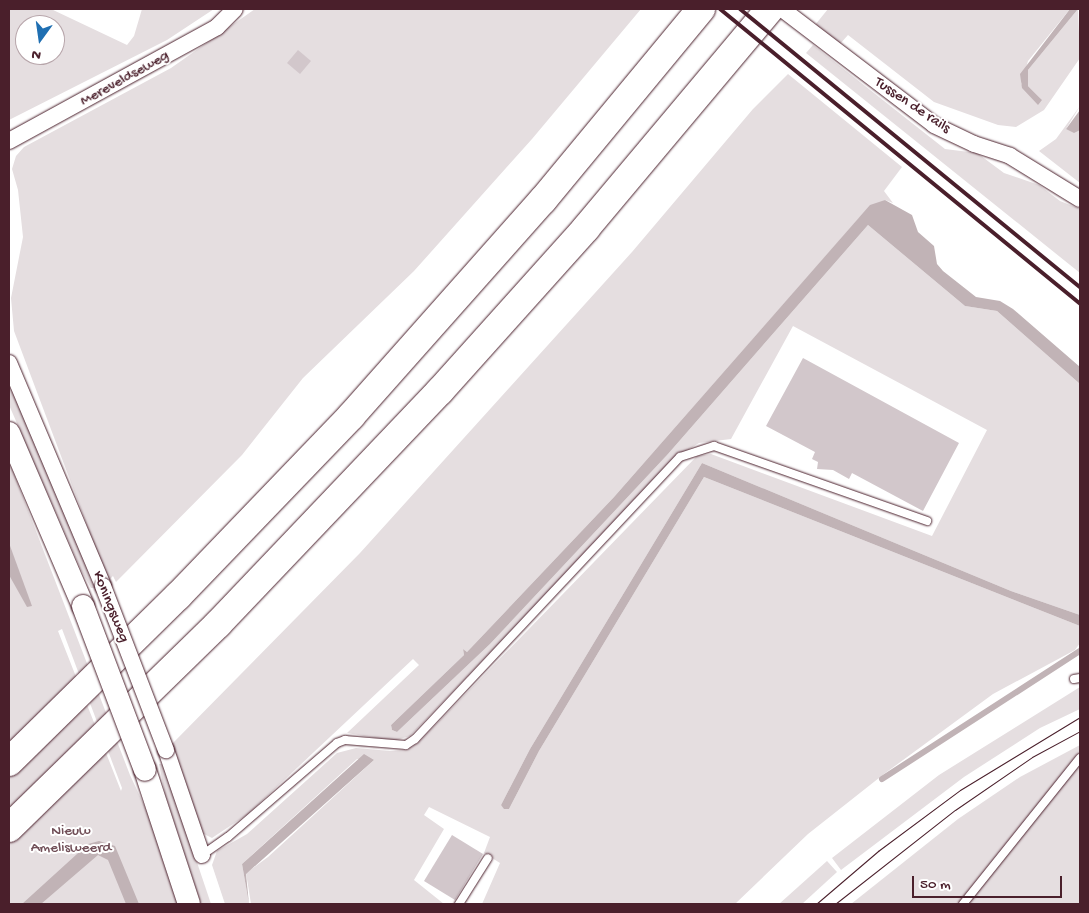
<!DOCTYPE html>
<html>
<head>
<meta charset="utf-8">
<style>
	body { margin:0 }
	#map { position:relative; width:1089px; height:913px; overflow:hidden; background:#fff; font-family:"Gochi Hand",sans-serif }
	div>[style] { position:absolute }
	.green>* { inset:0; background:#e5dee0 }
	.water>* { inset:0; background:#c1b3b6 }
	.stream>* { height:6px; margin:-3px; padding:0 3px; transform-origin:3px; border-radius:3px; background:#c1b3b6 }
	.building>* { inset:0; background:#d2c7cb }
	.roads { filter:drop-shadow(0 0 1px #4a1f2b) drop-shadow(0 0 1px #4a1f2b) }
	.lane>* { height:8px; margin:-4px; padding:0 4px; transform-origin:4px; border-radius:4px; background:#fff }
	.street>* { height:16px; margin:-8px; padding:0 8px; transform-origin:8px; border-radius:8px; background:#fff }
	.secondary>* { height:22px; margin:-11px; padding:0 11px; transform-origin:11px; border-radius:11px; background:#fff }
	.highway>* { height:28px; margin:-14px; padding:0 14px; transform-origin:14px; border-radius:14px; background:#fff }
	.tram>* { height:1px; margin:-0.5px; padding:0 0.5px; transform-origin:0.5px; border-radius:0.5px; background:#4a1f2b }
	.rail>* { height:4px; margin:-2px; padding:0 2px; transform-origin:2px; border-radius:2px; background:#4a1f2b }
	.bridges { filter:drop-shadow(0 0 1px #4a1f2b) drop-shadow(0 0 1px #4a1f2b) }
	.street-bridge>* { height:16px; margin:-8px; padding:0 8px; transform-origin:8px; border-radius:8px; background:#fff }
	.secondary-bridge>* { height:22px; margin:-11px; padding:0 11px; transform-origin:11px; border-radius:11px; background:#fff }
	span { translate:-50% -50%; white-space:nowrap; text-align:center; line-height:1.15; -webkit-text-stroke:4px #fff; paint-order:stroke }
	.street-label { font-size:15px; color:#4a1f2b }
	.park-label { font-size:15px; color:#714f58 }
	.frame { position:absolute; inset:0; border:10px solid #4a1f2b; pointer-events:none }
	.north { position:absolute; left:15px; top:15px; width:50px; height:50px; box-sizing:border-box; background:#fff; border:1px solid #b7a5aa; border-radius:50%; rotate:194deg; font-size:14px; font-weight:700; line-height:20px; text-align:center; color:#4a1f2b }
	.north::after { content:''; display:block; margin:auto; width:18px; height:22px; background:#1f6fb2; clip-path:polygon(50% 0,100% 100%,50% 72%,0 100%) }
	.scale { position:absolute; left:912px; top:876px; width:150px; height:22px; box-sizing:border-box; border:2px solid #4a1f2b; border-top:0; padding-left:6px; font-size:15px; line-height:18px; white-space:nowrap; color:#4a1f2b; -webkit-text-stroke:4px #fff; paint-order:stroke }
</style>
</head>
<body>
<div id="map">
	<div class="green">
		<i style="clip-path:polygon(evenodd,9px 9px,51px 9px,127px 45px,134px 36px,142px 9px,214px 9px,167px 40px,9px 120px,9px 9px,25px 25px,55px 25px,55px 55px,25px 55px,25px 25px)"></i>
		<i style="clip-path:polygon(255px 9px,641px 9px,532px 139px,414px 271px,303px 378px,242px 455px,116px 582px,113px 576px,108px 581px,14px 331px,11px 298px,23px 237px,18px 190px,12px 169px,16px 156px,24px 147px,171px 68px)"></i>
		<i style="clip-path:polygon(828px 9px,1070px 9px,1028px 61px,1021px 84px,1042px 100px,1028px 86px,1028px 70px,1078px 9px,1080px 58px,1044px 110px,1016px 127px,998px 125px,934px 102px,848px 35px,840px 44px,815px 25px)"></i>
		<i style="clip-path:polygon(813px 45px,945px 149px,977px 153px,1004px 173px,1039px 185px,1060px 201px,1080px 209px,1080px 273px,806px 53px)"></i>
		<i style="clip-path:polygon(788px 74px,902px 167px,884px 191px,893px 203px,885px 200px,859px 218px,614px 497px,467px 652px,463px 649px,464px 655px,391px 725px,392px 730px,397px 732px,490px 644px,668px 454px,868px 225px,965px 306px,997px 311px,1080px 384px,1080px 615px,1011px 591px,702px 463px,530px 749px,501px 805px,509px 809px,539px 751px,704px 477px,1080px 626px,1080px 643px,1075px 650px,993px 694px,884px 774px,808px 834px,735px 904px,482px 904px,500px 863px,484px 853px,490px 837px,429px 807px,424px 815px,444px 829px,414px 880px,444px 904px,251px 904px,246px 873px,268px 857px,374px 760px,357px 759px,242px 864px,249px 904px,225px 904px,212px 865px,217px 851px,247px 834px,337px 753px,356px 748px,390px 751px,407px 750px,418px 743px,697px 456px,711px 454px,932px 536px,987px 430px,793px 326px,731px 439px,699px 443px,681px 454px,410px 736px,393px 741px,347px 733px,419px 665px,413px 659px,248px 814px,212px 838px,202px 833px,172px 744px,360px 553px,632px 252px,753px 109px)"></i>
		<i style="clip-path:polygon(1080px 106px,1066px 129px,1080px 130px,1080px 183px,1039px 151px,1056px 139px)"></i>
		<i style="clip-path:polygon(9px 378px,90px 574px,94px 588px,91px 588px,81px 570px,9px 405px)"></i>
		<i style="clip-path:polygon(evenodd,9px 461px,130px 775px,151px 820px,178px 904px,9px 904px,9px 461px,62px 629px,122px 788px,121px 791px,58px 631px,62px 629px)"></i>
		<i style="clip-path:polygon(1080px 687px,1080px 709px,1040px 728px,964px 777px,841px 870px,832px 858px,939px 775px)"></i>
		<i style="clip-path:polygon(1080px 745px,1080px 904px,851px 904px,958px 819px,1020px 777px)"></i>
		<i style="clip-path:polygon(159px 764px,162px 764px,169px 779px,211px 904px,201px 904px,165px 794px)"></i>
		<i style="clip-path:polygon(827px 861px,837px 872px,802px 904px,779px 904px)"></i>
	</div>
	<div class="water">
		<i style="clip-path:polygon(1070px 9px,1078px 9px,1028px 70px,1028px 86px,1042px 100px,1038px 105px,1022px 88px,1020px 74px)"></i>
		<i style="clip-path:polygon(1080px 110px,1080px 130px,1074px 133px,1066px 129px)"></i>
		<i style="clip-path:polygon(885px 200px,912px 215px,918px 232px,934px 246px,937px 264px,943px 271px,976px 297px,1000px 301px,1013px 309px,1080px 367px,1080px 384px,997px 311px,965px 306px,868px 225px,668px 454px,490px 644px,397px 732px,392px 730px,391px 725px,464px 655px,463px 649px,467px 652px,614px 497px,870px 205px)"></i>
		<i style="clip-path:polygon(702px 463px,1011px 591px,1080px 615px,1080px 626px,704px 477px,539px 751px,509px 809px,504px 809px,501px 805px,530px 749px)"></i>
		<i style="clip-path:polygon(9px 543px,32px 606px,27px 607px,9px 575px)"></i>
		<i style="clip-path:polygon(364px 754px,374px 760px,246px 874px,249px 904px,242px 864px)"></i>
		<i style="clip-path:polygon(99px 841px,115px 846px,139px 904px,126px 904px,108px 860px,98px 855px,41px 904px,22px 904px,88px 844px)"></i>
	</div>
	<div class="stream">
		<i style="left:882px;top:779px;width:236px;rotate:-32.9deg"></i>
	</div>
	<div class="building">
		<i style="clip-path:polygon(298px 50px,311px 61px,300px 74px,287px 63px)"></i>
		<i style="clip-path:polygon(803px 358px,959px 443px,923px 511px,852px 473px,849px 479px,833px 470px,817px 469px,818px 462px,812px 459px,815px 452px,766px 426px)"></i>
		<i style="clip-path:polygon(452px 835px,483px 854px,455px 900px,424px 881px)"></i>
	</div>
	<div class="roads">
		<div class="lane">
			<i style="left:1074px;top:679px;width:6px;rotate:-9deg"></i>
			<i style="left:202px;top:855px;width:32px;rotate:-35deg"></i>
			<i style="left:228px;top:837px;width:144px;rotate:-40.8deg"></i>
			<i style="left:337px;top:743px;width:9px;rotate:-21deg"></i>
			<i style="left:345px;top:740px;width:61px;rotate:4.7deg"></i>
			<i style="left:406px;top:745px;width:11px;rotate:-34deg"></i>
			<i style="left:415px;top:739px;width:387px;rotate:-46.8deg"></i>
			<i style="left:680px;top:457px;width:36px;rotate:-18deg"></i>
			<i style="left:714px;top:446px;width:226px;rotate:19.4deg"></i>
			<i style="left:459px;top:904px;width:54px;rotate:-57.8deg"></i>
			<i style="left:963px;top:904px;width:187px;rotate:-51.3deg"></i>
		</div>
		<div class="street">
			<i style="left:782px;top:9px;width:191px;rotate:37.3deg"></i>
			<i style="left:934px;top:125px;width:44px;rotate:25.4deg"></i>
			<i style="left:974px;top:144px;width:38px;rotate:18deg"></i>
			<i style="left:1010px;top:156px;width:82px;rotate:31.6deg"></i>
			<i style="left:9px;top:141px;width:237px;rotate:-28.7deg"></i>
			<i style="left:217px;top:27px;width:25px;rotate:-45deg"></i>
			<i style="left:9px;top:363px;width:242px;rotate:67.1deg"></i>
			<i style="left:166px;top:750px;width:111px;rotate:71.1deg"></i>
		</div>
		<div class="secondary">
			<i style="left:9px;top:433px;width:188px;rotate:66.8deg"></i>
			<i style="left:145px;top:770px;width:141px;rotate:71.8deg"></i>
		</div>
		<div class="highway">
			<i style="left:9px;top:762px;width:237px;rotate:-44.5deg"></i>
			<i style="left:178px;top:596px;width:250px;rotate:-46.1deg"></i>
			<i style="left:351px;top:416px;width:289px;rotate:-48.4deg"></i>
			<i style="left:543px;top:200px;width:248px;rotate:-50.4deg"></i>
			<i style="left:9px;top:828px;width:292px;rotate:-44.3deg"></i>
			<i style="left:218px;top:624px;width:322px;rotate:-46.4deg"></i>
			<i style="left:440px;top:391px;width:219px;rotate:-48.1deg"></i>
			<i style="left:586px;top:228px;width:286px;rotate:-50deg"></i>
		</div>
	</div>
	<div class="tram">
		<i style="left:816px;top:904px;width:82px;rotate:-40.5deg"></i>
		<i style="left:878px;top:851px;width:102px;rotate:-36.6deg"></i>
		<i style="left:960px;top:790px;width:140px;rotate:-31.3deg"></i>
		<i style="left:835px;top:904px;width:152px;rotate:-38.1deg"></i>
		<i style="left:955px;top:810px;width:93px;rotate:-34.5deg"></i>
		<i style="left:1032px;top:757px;width:55px;rotate:-28.4deg"></i>
	</div>
	<div class="rail">
		<i style="left:720px;top:9px;width:465px;rotate:39.3deg"></i>
		<i style="left:740px;top:9px;width:439px;rotate:39.3deg"></i>
	</div>
	<div class="bridges">
		<div class="street-bridge">
			<i style="left:103px;top:586px;width:176px;rotate:69deg"></i>
		</div>
		<div class="secondary-bridge">
			<i style="left:83px;top:606px;width:175px;rotate:69.3deg"></i>
		</div>
	</div>
	<div class="street-label">
		<span style="left:125px;top:79px;rotate:-29deg">Mereveldseweg</span>
		<span style="left:912px;top:106px;rotate:34deg">Tussen de rails</span>
		<span style="left:110px;top:607px;rotate:68deg">Koningsweg</span>
	</div>
	<div class="park-label">
		<span style="left:71px;top:840px">Nieuw<br>Amelisweerd</span>
	</div>
	<div class="frame"></div>
	<div class="north">N</div>
	<div class="scale">50 m</div>
</div>
</body>
</html>
